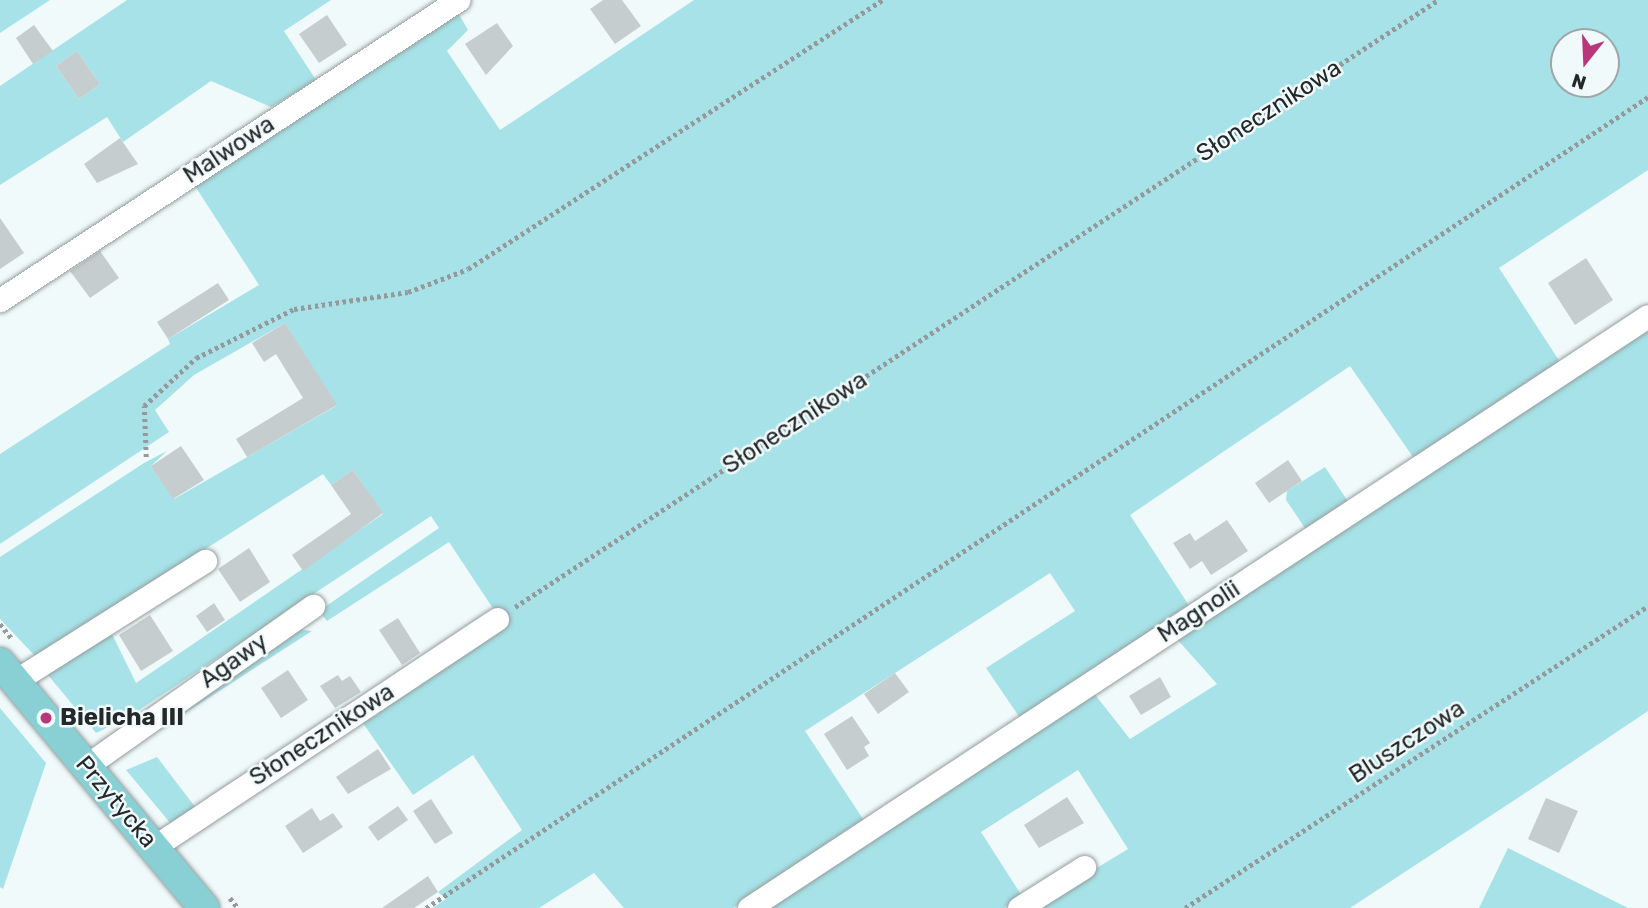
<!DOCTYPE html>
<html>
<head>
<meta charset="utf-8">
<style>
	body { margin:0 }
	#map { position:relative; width:1648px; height:908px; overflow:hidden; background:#f1fafb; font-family:Rubik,sans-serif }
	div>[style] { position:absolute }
	.green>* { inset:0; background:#a6e2e7 }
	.building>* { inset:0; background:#c5cdce }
	.path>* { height:4.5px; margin-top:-2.25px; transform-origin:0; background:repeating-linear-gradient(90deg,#949a9b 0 3.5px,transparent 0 7px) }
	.roads { filter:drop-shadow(0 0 2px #949c9d) drop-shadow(0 0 2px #949c9d) }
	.minor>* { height:23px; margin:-11.5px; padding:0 11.5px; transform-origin:11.5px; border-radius:11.5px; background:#fff }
	.major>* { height:30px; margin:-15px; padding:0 15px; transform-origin:15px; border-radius:15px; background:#89d0d5 }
	.dots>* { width:19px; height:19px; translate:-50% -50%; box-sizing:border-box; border:4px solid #f1fafb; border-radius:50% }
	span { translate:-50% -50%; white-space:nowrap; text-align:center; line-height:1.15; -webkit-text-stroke:5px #f1fafb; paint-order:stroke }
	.street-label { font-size:24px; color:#252828 }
	.poi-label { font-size:24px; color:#252828; font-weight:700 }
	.left { translate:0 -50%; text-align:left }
	.north { position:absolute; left:1550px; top:28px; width:70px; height:70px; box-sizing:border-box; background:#f1fafb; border:2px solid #9fa6a7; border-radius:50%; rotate:198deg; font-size:19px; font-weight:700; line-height:28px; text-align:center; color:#252828 }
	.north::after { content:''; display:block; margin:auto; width:24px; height:32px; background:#ba357a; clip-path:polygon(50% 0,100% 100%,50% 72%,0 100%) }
</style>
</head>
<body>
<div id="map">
	<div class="green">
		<i style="clip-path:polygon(0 0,50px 0,0 33px)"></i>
		<i style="clip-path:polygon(evenodd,127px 0,331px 0,284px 31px,316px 80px,271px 107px,211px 81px,123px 142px,107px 117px,0 185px,0 86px,127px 0,77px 51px,100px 84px,79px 99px,56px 66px,77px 51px)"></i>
		<i style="clip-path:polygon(evenodd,694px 0,1648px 0,1648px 170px,1499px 268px,1562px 365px,1415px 460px,1350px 366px,1130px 515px,1190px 607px,1020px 718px,986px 668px,1075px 611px,1050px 573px,805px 731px,865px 822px,733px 908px,624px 908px,594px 873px,539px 908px,433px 908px,446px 899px,438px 892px,522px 830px,473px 755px,413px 795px,351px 706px,494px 610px,449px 542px,327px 621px,319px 611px,439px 528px,431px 516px,127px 718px,96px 733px,43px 669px,212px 569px,112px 634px,136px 683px,383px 514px,353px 470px,331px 485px,323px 474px,36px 657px,0 619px,0 557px,144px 463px,167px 451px,151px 466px,174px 499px,336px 406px,285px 323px,194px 375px,155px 410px,169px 432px,0 544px,0 454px,170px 344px,168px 339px,259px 285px,193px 183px,457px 11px,468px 30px,447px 51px,500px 130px,694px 0,1564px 42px,1606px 42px,1606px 84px,1564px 84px,1564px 42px)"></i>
		<i style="clip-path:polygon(1648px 323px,1648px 711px,1539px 784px,1350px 908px,1031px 908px,1128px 849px,1078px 770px,981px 832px,1022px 896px,1004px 908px,771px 908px,774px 899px,1093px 692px,1130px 739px,1217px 684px,1176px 638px)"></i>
		<i style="clip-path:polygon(1325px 467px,1349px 503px,1307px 531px,1286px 500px,1287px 491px)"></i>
		<i style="clip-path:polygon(297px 629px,312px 631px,131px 748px)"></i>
		<i style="clip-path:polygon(0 708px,46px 763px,3px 889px,0 887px)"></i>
		<i style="clip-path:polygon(157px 757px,196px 808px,172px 825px,126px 770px)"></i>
		<i style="clip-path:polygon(1508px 848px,1628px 908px,1479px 908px)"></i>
	</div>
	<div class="building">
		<i style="clip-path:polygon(603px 0,622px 0,641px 26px,615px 44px,590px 9px)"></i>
		<i style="clip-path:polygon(327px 15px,347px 45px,319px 63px,299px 34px)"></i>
		<i style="clip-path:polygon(497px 23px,513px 46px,486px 75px,465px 44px)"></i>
		<i style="clip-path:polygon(34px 25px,53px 51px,33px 64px,16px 38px)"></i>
		<i style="clip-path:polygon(77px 51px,100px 84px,79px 99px,56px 66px)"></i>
		<i style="clip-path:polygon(120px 138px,138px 164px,97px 183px,84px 164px)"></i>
		<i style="clip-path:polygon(0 218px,24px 253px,0 269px)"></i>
		<i style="clip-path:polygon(100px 251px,119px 278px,90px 298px,70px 271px)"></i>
		<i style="clip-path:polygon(1586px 258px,1613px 300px,1575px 325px,1548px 283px)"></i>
		<i style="clip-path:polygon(218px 283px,229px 300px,168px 339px,157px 322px)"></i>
		<i style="clip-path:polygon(285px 323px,337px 405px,247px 457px,236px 439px,303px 398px,276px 354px,264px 362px,252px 343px)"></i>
		<i style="clip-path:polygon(181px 446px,204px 480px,173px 499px,151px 466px)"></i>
		<i style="clip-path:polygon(1288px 460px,1302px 481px,1269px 503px,1255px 483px)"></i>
		<i style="clip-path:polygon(353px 470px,383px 513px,303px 571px,292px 555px,351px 514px,331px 485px)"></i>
		<i style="clip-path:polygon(1227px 520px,1248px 551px,1211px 575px,1202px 561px,1190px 569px,1173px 543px,1190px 533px,1195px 541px)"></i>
		<i style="clip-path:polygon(249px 548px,270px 582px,240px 602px,218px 569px)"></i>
		<i style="clip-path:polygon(214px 603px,225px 620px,207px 632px,196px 616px)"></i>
		<i style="clip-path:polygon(150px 615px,173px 651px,141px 671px,119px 635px)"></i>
		<i style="clip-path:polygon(398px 618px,420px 653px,402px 665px,379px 630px)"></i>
		<i style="clip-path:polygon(288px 670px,308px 700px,281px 718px,261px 688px)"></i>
		<i style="clip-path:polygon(895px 673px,909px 692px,878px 714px,864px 694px)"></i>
		<i style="clip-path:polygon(338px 675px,342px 681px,350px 676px,361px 692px,335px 708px,320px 686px)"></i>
		<i style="clip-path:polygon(1160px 677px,1171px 697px,1141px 715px,1129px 696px)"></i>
		<i style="clip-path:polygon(852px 716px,870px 743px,864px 747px,869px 756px,847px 770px,824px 734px)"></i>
		<i style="clip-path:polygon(378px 749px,391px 769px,348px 794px,336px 777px)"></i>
		<i style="clip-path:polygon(1067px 797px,1084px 823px,1039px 848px,1024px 825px)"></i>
		<i style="clip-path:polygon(1546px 798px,1578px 811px,1559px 853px,1528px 839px)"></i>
		<i style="clip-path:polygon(431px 799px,453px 833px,435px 844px,413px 811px)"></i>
		<i style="clip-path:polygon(398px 806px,408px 820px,378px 841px,368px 827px)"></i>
		<i style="clip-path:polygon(312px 808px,320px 821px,333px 813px,343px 827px,303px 853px,285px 826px)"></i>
		<i style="clip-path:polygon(428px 876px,438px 892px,414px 908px,382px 908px)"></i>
	</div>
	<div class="path">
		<i style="left:146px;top:457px;width:51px;rotate:-92.2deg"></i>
		<i style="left:144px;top:406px;width:71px;rotate:-42.7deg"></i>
		<i style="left:196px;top:358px;width:110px;rotate:-26.6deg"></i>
		<i style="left:294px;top:309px;width:115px;rotate:-8.5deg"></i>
		<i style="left:408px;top:292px;width:64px;rotate:-21deg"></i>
		<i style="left:468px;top:269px;width:495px;rotate:-33deg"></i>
		<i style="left:515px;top:607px;width:1105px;rotate:-33.33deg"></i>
		<i style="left:0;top:624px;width:19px;rotate:51deg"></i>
		<i style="left:230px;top:898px;width:13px;rotate:51deg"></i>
		<i style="left:426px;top:908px;width:1467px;rotate:-33.57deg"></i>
		<i style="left:1185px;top:908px;width:553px;rotate:-33.12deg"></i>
	</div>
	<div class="roads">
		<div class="minor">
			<i style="left:0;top:300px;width:548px;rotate:-33.23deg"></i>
			<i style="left:15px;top:681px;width:225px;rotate:-32.3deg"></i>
			<i style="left:86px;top:766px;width:278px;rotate:-35.2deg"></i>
			<i style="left:154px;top:847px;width:412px;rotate:-33.6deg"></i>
			<i style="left:749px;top:908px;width:1076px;rotate:-33.37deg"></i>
			<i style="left:1019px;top:908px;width:77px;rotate:-32.2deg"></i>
		</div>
		<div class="major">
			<i style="left:0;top:663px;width:319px;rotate:50.2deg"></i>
		</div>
	</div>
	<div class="dots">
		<i style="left:46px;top:718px;background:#ba357a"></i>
	</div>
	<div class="street-label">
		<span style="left:1269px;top:111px;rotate:-33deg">Słonecznikowa</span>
		<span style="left:229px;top:150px;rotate:-33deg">Malwowa</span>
		<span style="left:795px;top:423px;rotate:-33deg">Słonecznikowa</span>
		<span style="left:1199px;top:612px;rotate:-33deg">Magnolii</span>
		<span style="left:234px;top:661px;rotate:-35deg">Agawy</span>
		<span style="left:322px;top:735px;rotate:-33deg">Słonecznikowa</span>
		<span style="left:1407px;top:742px;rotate:-33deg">Bluszczowa</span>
		<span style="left:116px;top:802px;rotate:50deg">Przytycka</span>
	</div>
	<div class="poi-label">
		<span class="left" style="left:60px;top:718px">Bielicha III</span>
	</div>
	<div class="north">N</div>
</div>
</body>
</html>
